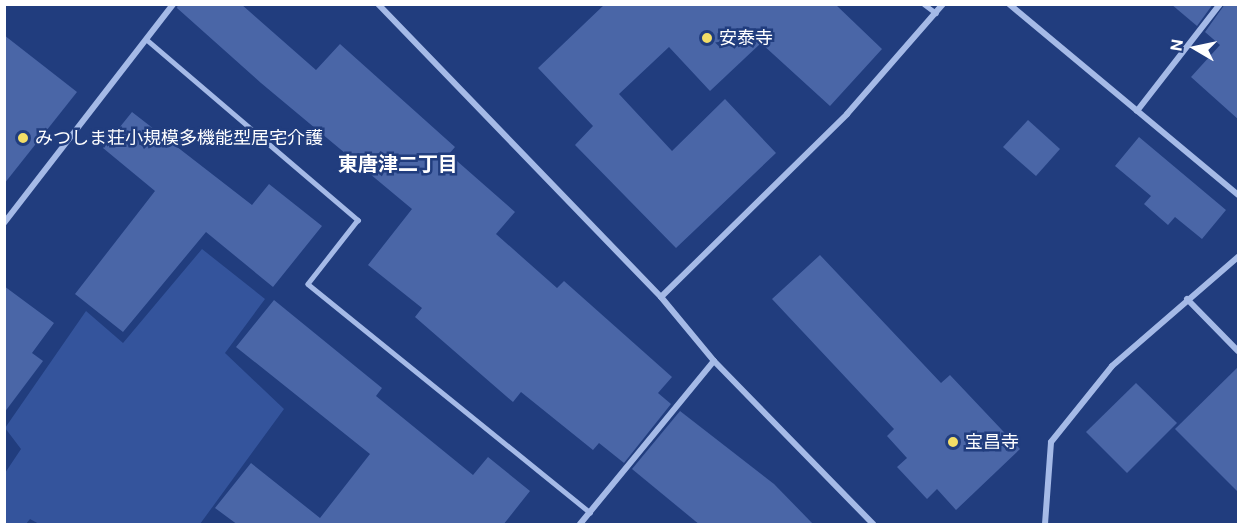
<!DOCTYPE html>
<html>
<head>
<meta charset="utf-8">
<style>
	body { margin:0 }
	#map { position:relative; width:1243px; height:529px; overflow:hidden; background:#213d7e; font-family:"DM Sans","Noto Sans JP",sans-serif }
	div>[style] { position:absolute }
	.green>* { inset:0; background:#34549c }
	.building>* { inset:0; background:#4a66a7 }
	.service>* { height:4.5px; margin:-2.25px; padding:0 2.25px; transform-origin:2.25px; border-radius:2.25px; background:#a5bae7 }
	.minor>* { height:6px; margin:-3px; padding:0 3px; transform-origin:3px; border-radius:3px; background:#a5bae7 }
	.dots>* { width:16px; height:16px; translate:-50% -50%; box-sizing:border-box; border:3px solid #213d7e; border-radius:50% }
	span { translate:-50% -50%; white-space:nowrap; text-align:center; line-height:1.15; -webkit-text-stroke:5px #213d7e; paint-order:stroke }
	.poi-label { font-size:18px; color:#fff }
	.left { translate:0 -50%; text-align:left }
	.neighbourhood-label { font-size:20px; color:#fff; font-weight:700 }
	.frame { position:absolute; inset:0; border:6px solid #fff; pointer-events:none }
	.north { position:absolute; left:1165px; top:18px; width:60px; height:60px; -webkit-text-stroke:4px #213d7e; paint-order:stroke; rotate:279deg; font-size:16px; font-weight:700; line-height:24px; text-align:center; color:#fff }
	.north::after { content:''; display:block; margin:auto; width:21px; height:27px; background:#fff; clip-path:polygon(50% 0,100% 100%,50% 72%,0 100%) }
</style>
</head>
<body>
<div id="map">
	<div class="green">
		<i style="clip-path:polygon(202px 249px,265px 299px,225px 353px,284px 409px,200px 524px,39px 524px,30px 519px,26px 524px,5px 524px,5px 473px,21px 449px,5px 428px,86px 311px,123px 343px)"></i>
	</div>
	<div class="building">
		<i style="clip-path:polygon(178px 4px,241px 4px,316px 70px,340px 44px,455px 147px,449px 154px,515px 212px,496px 234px,557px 288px,564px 281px,672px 377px,658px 393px,671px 404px,624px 463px,599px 443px,593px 450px,521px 392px,513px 402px,415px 317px,422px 308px,368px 265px,412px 209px,261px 83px,177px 8px)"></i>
		<i style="clip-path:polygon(605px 4px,835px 4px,882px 49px,830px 106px,761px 43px,710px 91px,669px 47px,619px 94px,672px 151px,725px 99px,776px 153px,676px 248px,575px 145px,593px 126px,538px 68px)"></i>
		<i style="clip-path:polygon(1171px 4px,1213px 4px,1197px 26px)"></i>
		<i style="clip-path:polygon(1225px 4px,1239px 4px,1239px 120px,1191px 77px,1220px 45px,1205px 32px)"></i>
		<i style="clip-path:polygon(4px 35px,77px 92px,4px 184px)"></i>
		<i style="clip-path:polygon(132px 112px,252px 205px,269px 184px,322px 226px,273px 287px,206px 232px,123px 332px,75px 294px,155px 191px,103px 148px)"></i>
		<i style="clip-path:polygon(1028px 120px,1060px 149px,1036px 176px,1003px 147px)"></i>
		<i style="clip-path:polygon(1139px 137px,1226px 210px,1202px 239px,1175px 217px,1168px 225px,1144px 204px,1151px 196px,1115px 166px)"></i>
		<i style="clip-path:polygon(820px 255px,941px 383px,950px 375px,1020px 449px,956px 510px,937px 489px,927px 499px,897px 467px,907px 458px,887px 436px,894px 429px,772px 299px)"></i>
		<i style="clip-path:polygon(4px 286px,54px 323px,32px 353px,43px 361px,4px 413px)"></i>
		<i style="clip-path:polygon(274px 300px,382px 388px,376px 396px,473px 475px,488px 457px,530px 491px,503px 525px,238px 525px,215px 508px,251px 463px,320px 518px,370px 454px,236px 347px)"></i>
		<i style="clip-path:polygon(1239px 366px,1239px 493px,1175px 429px)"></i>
		<i style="clip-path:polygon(1136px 383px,1177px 423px,1127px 473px,1086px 432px)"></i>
		<i style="clip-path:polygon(680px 411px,774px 484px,814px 525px,700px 525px,632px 469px)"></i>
	</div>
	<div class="service">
		<i style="left:924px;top:4px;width:15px;rotate:37deg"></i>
		<i style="left:146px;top:39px;width:279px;rotate:40.5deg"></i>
		<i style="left:358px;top:220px;width:81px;rotate:128deg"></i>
		<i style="left:308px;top:284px;width:363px;rotate:39deg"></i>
	</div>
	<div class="minor">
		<i style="left:378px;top:4px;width:407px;rotate:46deg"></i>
		<i style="left:661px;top:297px;width:83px;rotate:50.4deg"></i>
		<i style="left:714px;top:361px;width:228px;rotate:45.7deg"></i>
		<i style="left:1009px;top:4px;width:298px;rotate:39.8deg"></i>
		<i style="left:1137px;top:111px;width:135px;rotate:-52.2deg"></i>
		<i style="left:4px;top:223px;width:277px;rotate:-52.3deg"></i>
		<i style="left:661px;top:297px;width:261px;rotate:-44.5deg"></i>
		<i style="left:847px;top:114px;width:146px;rotate:-48.9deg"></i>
		<i style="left:1187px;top:299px;width:73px;rotate:45.6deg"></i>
		<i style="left:580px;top:524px;width:211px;rotate:-50.6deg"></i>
		<i style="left:1045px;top:524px;width:82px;rotate:-85.8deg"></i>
		<i style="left:1051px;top:442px;width:97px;rotate:-51.2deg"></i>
		<i style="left:1112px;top:366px;width:167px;rotate:-40.9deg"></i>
	</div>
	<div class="dots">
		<i style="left:707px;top:38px;background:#f3de67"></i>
		<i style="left:23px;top:138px;background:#f3de67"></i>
		<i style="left:953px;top:442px;background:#f3de67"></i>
	</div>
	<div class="poi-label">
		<span class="left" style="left:719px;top:38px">安泰寺</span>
		<span class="left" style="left:35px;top:138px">みつしま荘小規模多機能型居宅介護</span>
		<span class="left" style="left:965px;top:442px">宝昌寺</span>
	</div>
	<div class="neighbourhood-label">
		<span style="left:398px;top:164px">東唐津二丁目</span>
	</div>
	<div class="frame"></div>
	<div class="north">N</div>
</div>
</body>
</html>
